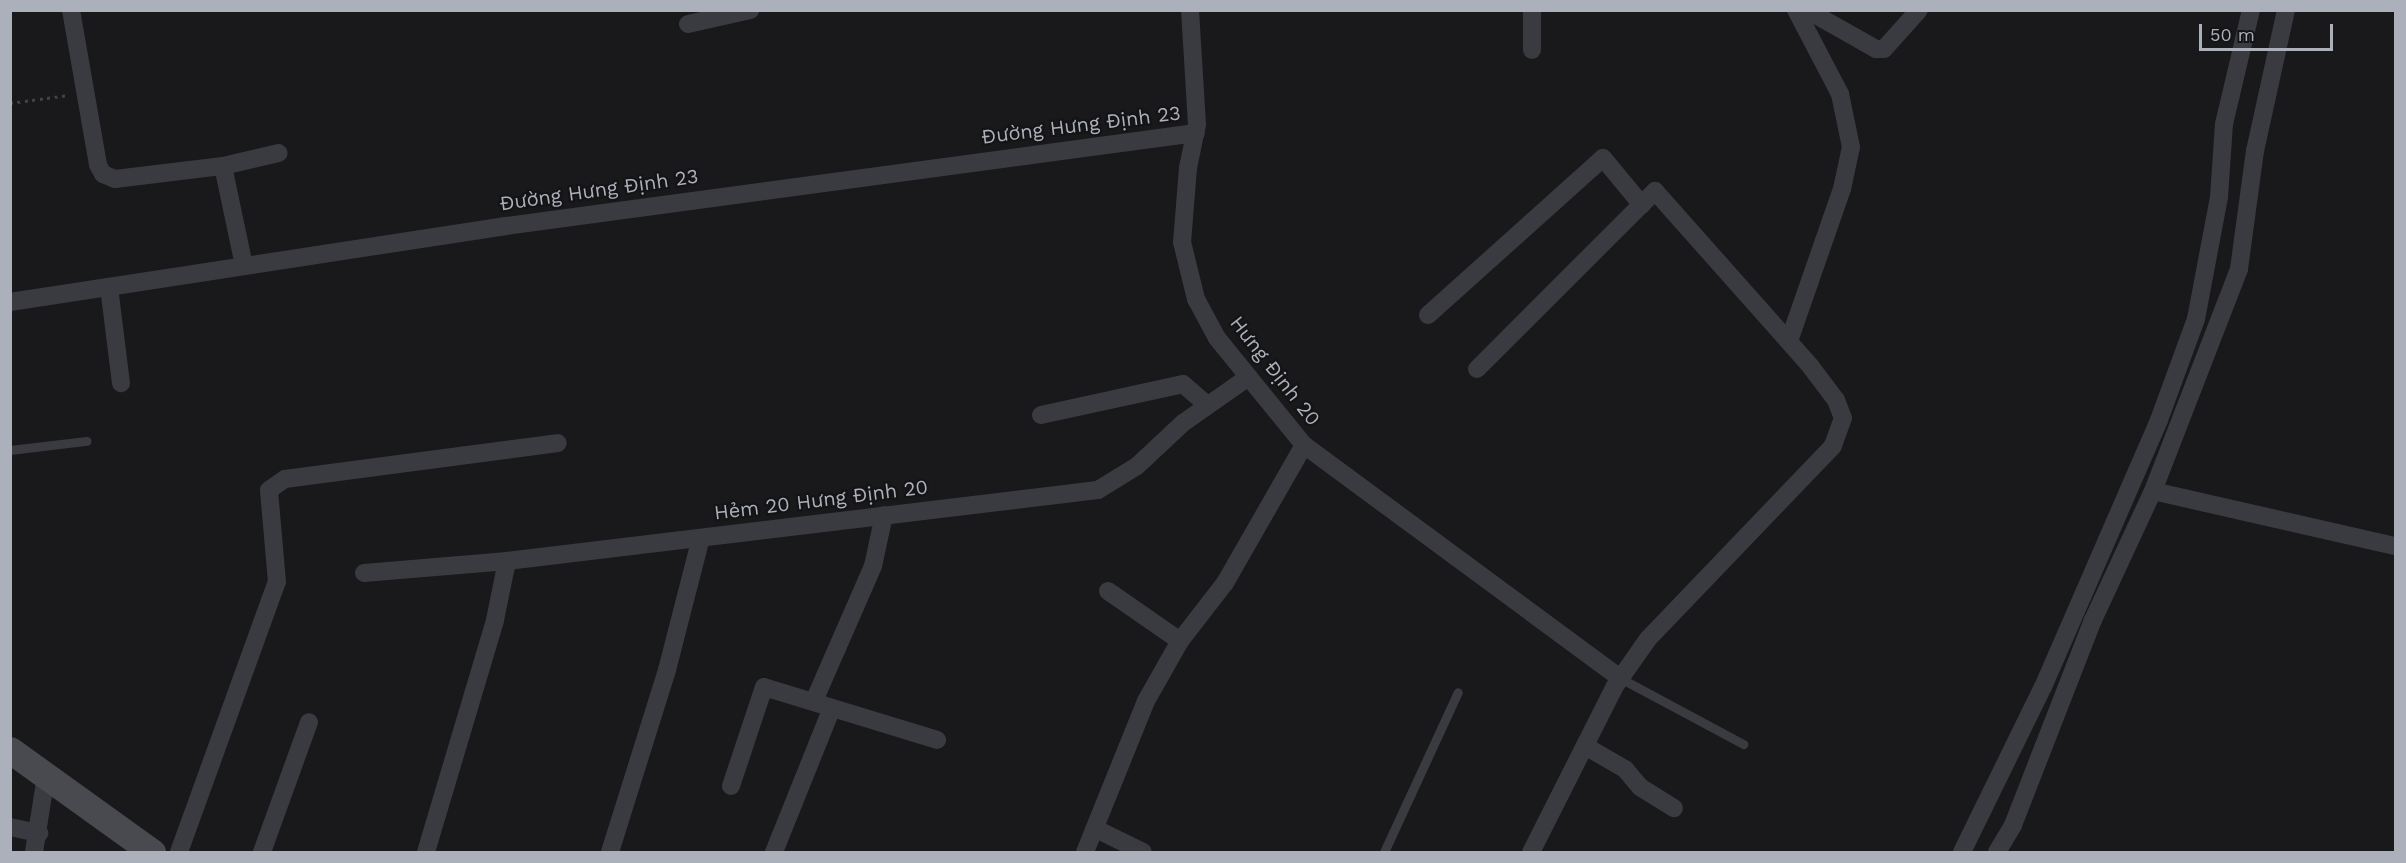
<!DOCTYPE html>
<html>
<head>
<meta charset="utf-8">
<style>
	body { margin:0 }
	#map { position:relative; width:2406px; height:863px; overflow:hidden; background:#19191b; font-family:"Work Sans",sans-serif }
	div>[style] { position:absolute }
	.path>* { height:3px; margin-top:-1.5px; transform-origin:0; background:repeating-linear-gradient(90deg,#404247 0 3px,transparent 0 7.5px) }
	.lane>* { height:9px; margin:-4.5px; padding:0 4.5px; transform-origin:4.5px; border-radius:4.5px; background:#3a3b40 }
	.street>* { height:18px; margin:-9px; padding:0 9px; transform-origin:9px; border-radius:9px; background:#3a3b40 }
	.secondary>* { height:27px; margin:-13.5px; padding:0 13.5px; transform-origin:13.5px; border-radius:13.5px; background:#484a50 }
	span { translate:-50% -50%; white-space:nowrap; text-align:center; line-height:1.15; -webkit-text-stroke:4.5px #141416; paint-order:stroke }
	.street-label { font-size:20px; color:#acb0ba }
	.frame { position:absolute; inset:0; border:12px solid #acb0ba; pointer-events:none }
	.scale { position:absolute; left:2199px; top:24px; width:134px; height:27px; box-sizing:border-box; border:3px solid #acb0ba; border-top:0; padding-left:8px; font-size:18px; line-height:21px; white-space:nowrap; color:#acb0ba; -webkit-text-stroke:4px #141416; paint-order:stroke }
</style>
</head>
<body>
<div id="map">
	<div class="path">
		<i style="left:10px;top:103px;width:59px;rotate:-7.9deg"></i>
	</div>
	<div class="lane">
		<i style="left:10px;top:450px;width:77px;rotate:-6.8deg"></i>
		<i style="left:1620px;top:678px;width:140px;rotate:28.2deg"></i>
		<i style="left:1384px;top:852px;width:176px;rotate:-65.2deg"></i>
	</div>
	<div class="street">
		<i style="left:71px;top:10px;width:157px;rotate:80.1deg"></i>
		<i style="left:98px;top:165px;width:10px;rotate:61deg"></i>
		<i style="left:103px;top:174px;width:13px;rotate:23deg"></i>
		<i style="left:115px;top:179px;width:109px;rotate:-6.9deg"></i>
		<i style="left:223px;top:166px;width:57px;rotate:-13.1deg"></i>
		<i style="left:1190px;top:10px;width:114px;rotate:86.5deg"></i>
		<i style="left:1197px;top:124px;width:45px;rotate:101.6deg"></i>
		<i style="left:1188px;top:168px;width:74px;rotate:94.6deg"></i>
		<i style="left:1182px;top:242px;width:59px;rotate:76.2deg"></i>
		<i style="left:1196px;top:299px;width:44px;rotate:61.7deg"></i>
		<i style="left:1217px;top:338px;width:138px;rotate:50.9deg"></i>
		<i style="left:1304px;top:445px;width:393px;rotate:36.4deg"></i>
		<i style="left:1532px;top:10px;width:40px;rotate:90deg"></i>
		<i style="left:1807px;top:10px;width:79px;rotate:29.5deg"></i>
		<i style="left:1876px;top:49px;width:8px"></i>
		<i style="left:1884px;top:49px;width:52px;rotate:-48.1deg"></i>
		<i style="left:688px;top:24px;width:64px;rotate:-12.7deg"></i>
		<i style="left:223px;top:166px;width:102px;rotate:78.1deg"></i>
		<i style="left:109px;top:287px;width:97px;rotate:82.9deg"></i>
		<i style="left:10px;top:302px;width:502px;rotate:-8.71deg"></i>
		<i style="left:506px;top:226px;width:696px;rotate:-7.68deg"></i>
		<i style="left:1428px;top:315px;width:235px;rotate:-41.9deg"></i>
		<i style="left:1603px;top:158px;width:61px;rotate:50.3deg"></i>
		<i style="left:1789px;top:341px;width:161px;rotate:-70.8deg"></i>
		<i style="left:1842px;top:189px;width:43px;rotate:-77.9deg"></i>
		<i style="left:1851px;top:147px;width:54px;rotate:-101.7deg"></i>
		<i style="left:1840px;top:94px;width:95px;rotate:-117.6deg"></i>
		<i style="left:1477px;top:369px;width:252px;rotate:-45deg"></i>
		<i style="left:1655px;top:191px;width:235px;rotate:48.4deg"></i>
		<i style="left:1811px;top:367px;width:41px;rotate:52.9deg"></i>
		<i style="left:1836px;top:400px;width:19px;rotate:69deg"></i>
		<i style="left:1843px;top:418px;width:30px;rotate:110deg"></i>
		<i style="left:1833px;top:446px;width:267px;rotate:133.8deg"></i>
		<i style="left:1648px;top:639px;width:57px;rotate:125.1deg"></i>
		<i style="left:1615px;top:686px;width:186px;rotate:116.8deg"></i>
		<i style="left:1041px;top:415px;width:145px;rotate:-12.3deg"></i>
		<i style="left:1183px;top:384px;width:32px;rotate:41deg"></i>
		<i style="left:2153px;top:491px;width:249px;rotate:12.8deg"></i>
		<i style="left:364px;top:573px;width:144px;rotate:-4.8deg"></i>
		<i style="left:507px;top:561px;width:595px;rotate:-6.85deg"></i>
		<i style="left:1098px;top:490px;width:46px;rotate:-31.6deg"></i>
		<i style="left:1137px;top:466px;width:63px;rotate:-43.1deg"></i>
		<i style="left:1183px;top:423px;width:78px;rotate:-35.1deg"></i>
		<i style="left:1108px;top:591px;width:88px;rotate:34.8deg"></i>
		<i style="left:814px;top:701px;width:147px;rotate:-66.4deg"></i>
		<i style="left:873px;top:566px;width:52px;rotate:-77.8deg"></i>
		<i style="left:1585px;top:746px;width:46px;rotate:29.9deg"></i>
		<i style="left:1625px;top:769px;width:23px;rotate:50deg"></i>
		<i style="left:1640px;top:787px;width:40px;rotate:32deg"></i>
		<i style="left:731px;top:786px;width:104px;rotate:-71.6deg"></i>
		<i style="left:764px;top:687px;width:181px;rotate:17deg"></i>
		<i style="left:10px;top:827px;width:30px;rotate:12deg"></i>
		<i style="left:1096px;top:829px;width:52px;rotate:26.1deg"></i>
		<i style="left:34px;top:852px;width:77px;rotate:-81deg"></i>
		<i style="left:179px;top:852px;width:287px;rotate:-70.1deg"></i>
		<i style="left:277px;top:582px;width:92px;rotate:-95deg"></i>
		<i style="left:269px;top:490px;width:19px;rotate:-35deg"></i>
		<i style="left:285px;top:479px;width:275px;rotate:-7.5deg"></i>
		<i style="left:262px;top:852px;width:138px;rotate:-70.1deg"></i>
		<i style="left:426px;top:852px;width:242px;rotate:-73.4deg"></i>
		<i style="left:495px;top:620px;width:60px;rotate:-78.5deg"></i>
		<i style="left:610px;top:852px;width:191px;rotate:-72.6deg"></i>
		<i style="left:667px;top:670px;width:136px;rotate:-75.6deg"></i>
		<i style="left:774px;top:852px;width:155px;rotate:-68.1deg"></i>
		<i style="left:1085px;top:852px;width:163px;rotate:-68deg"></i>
		<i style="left:1146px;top:701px;width:69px;rotate:-60.5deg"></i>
		<i style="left:1180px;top:641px;width:73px;rotate:-52.2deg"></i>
		<i style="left:1225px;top:583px;width:159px;rotate:-60.2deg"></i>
		<i style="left:1962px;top:852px;width:184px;rotate:-63.9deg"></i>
		<i style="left:2043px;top:687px;width:291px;rotate:-66.5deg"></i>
		<i style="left:2159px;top:420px;width:108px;rotate:-69.9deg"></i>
		<i style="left:2196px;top:319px;width:124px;rotate:-79.3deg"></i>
		<i style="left:2219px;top:197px;width:73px;rotate:-86.1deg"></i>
		<i style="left:2224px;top:124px;width:117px;rotate:-76.7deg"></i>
		<i style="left:1997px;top:852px;width:31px;rotate:-59deg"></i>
		<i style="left:2013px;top:825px;width:220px;rotate:-68.7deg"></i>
		<i style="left:2093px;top:620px;width:142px;rotate:-65.1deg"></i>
		<i style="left:2153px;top:491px;width:238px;rotate:-68.8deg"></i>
		<i style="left:2239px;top:269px;width:119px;rotate:-82.3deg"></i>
		<i style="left:2255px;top:151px;width:144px;rotate:-77.6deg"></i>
	</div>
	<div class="secondary">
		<i style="left:10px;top:750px;width:175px;rotate:35.7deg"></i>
	</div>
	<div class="street-label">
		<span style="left:1081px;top:125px;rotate:-7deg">Đường Hưng Định 23</span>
		<span style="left:599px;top:190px;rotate:-8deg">Đường Hưng Định 23</span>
		<span style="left:1275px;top:371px;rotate:52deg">Hưng Định 20</span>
		<span style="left:821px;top:500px;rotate:-7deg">Hẻm 20 Hưng Định 20</span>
	</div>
	<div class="frame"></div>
	<div class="scale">50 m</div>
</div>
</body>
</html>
